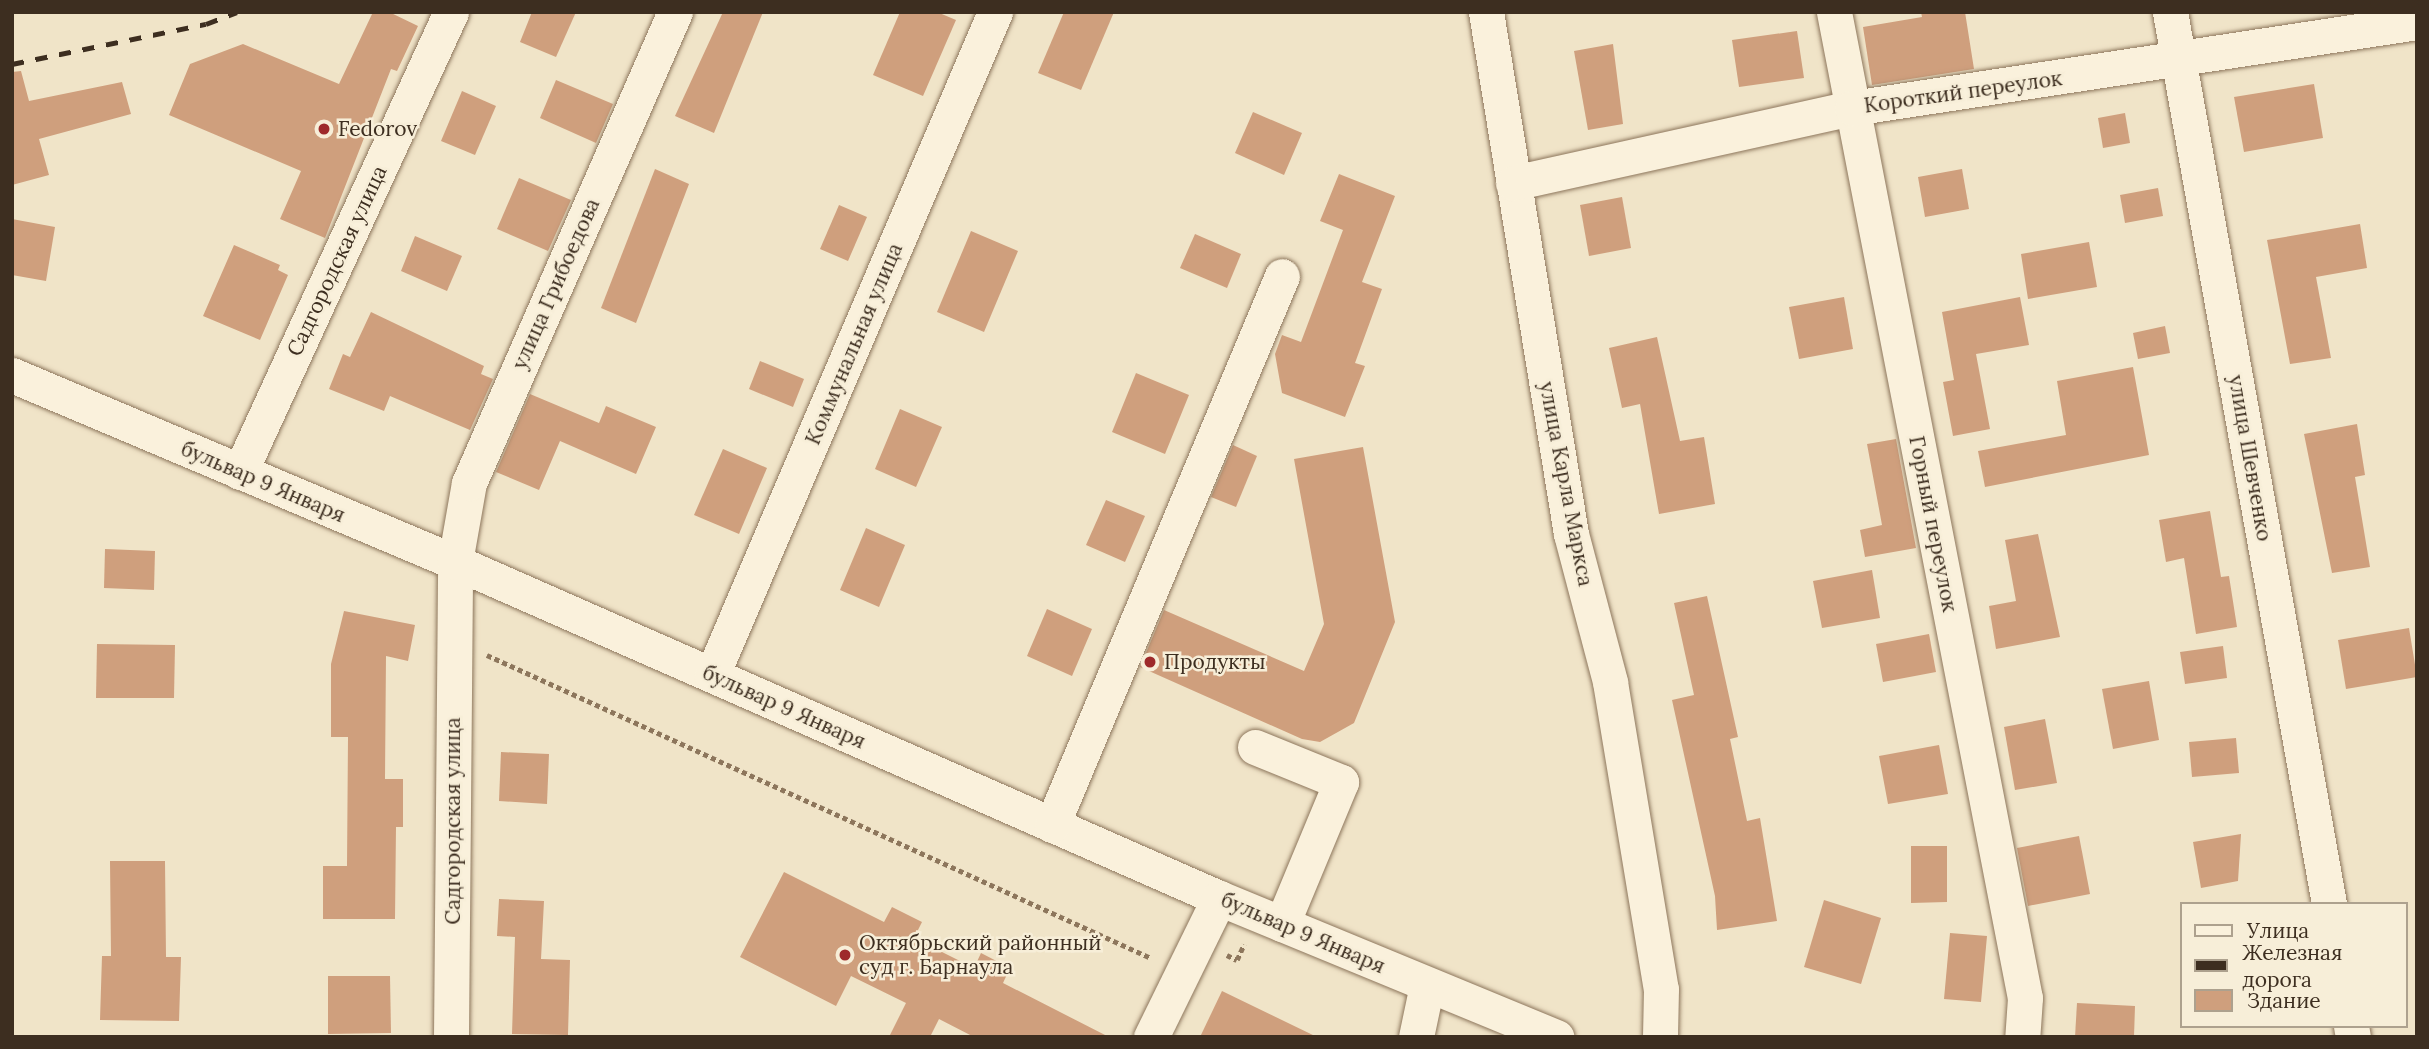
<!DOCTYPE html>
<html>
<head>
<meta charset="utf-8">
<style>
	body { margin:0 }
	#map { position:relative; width:2429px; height:1049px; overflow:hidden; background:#f0e4c8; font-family:Lora,serif }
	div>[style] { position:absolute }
	.building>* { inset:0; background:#cf9f7d }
	.path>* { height:4.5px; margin-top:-2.25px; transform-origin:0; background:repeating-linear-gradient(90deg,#8d765c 0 5px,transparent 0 8.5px) }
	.roads { filter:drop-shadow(0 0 2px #8d765c) drop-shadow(0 0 2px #8d765c) }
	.minor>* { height:35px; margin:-17.5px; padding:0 17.5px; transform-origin:17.5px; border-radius:17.5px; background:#faf1dc }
	.rail>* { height:5px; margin-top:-2.5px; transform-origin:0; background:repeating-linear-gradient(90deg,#3d2e20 0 12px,transparent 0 24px) }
	.dots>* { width:19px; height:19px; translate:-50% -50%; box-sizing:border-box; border:4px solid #f7eed8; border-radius:50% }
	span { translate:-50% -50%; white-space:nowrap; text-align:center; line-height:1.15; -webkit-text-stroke:5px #f7eed8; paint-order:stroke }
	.street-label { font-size:21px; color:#3d2e20 }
	.poi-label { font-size:21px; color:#3d2e20 }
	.left { translate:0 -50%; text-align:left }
	.frame { position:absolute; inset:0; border:14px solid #3d2e20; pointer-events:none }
	.legend { position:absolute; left:2180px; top:902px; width:228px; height:126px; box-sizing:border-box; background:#f7eed8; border:2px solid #ada18e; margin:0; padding:9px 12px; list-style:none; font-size:21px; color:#3d2e20 }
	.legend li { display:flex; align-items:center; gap:14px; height:35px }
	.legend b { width:35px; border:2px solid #ada18e }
</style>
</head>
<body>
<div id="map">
	<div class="building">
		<i style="clip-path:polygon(373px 12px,389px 12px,418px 26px,397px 71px,391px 69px,325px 238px,280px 219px,301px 171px,169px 115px,190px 64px,243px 44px,339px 84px)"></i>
		<i style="clip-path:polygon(532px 12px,576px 12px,556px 57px,520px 42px)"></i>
		<i style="clip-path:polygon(723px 12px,763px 12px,714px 133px,675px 116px)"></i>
		<i style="clip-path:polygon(900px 12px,937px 12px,956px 20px,923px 96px,873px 75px)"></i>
		<i style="clip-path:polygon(1064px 12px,1114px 12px,1081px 90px,1038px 73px)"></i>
		<i style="clip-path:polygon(1921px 12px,1965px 12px,1974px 69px,1872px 85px,1863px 27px,1922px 17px)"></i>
		<i style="clip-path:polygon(1797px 31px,1804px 78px,1739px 87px,1732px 40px)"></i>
		<i style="clip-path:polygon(1613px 44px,1623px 124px,1588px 130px,1574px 51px)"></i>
		<i style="clip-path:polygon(21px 71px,29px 101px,122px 82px,131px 114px,39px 139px,49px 175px,12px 185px,12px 72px)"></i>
		<i style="clip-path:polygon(556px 80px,613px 104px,596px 143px,540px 118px)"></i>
		<i style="clip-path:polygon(2314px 84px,2323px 138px,2244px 152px,2234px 97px)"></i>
		<i style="clip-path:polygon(462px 91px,496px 106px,475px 155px,441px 141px)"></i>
		<i style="clip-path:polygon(1253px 112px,1302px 133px,1284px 175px,1235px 153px)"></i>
		<i style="clip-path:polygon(2125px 113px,2130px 143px,2103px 148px,2098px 118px)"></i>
		<i style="clip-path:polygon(655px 169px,689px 184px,636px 323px,601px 308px)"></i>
		<i style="clip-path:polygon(1962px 169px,1969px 209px,1925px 217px,1918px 177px)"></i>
		<i style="clip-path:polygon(1339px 174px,1395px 196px,1362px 282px,1382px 289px,1355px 363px,1365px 366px,1345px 417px,1282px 393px,1275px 354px,1282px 335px,1301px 342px,1343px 230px,1320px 221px)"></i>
		<i style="clip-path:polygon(519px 178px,571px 200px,548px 251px,497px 229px)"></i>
		<i style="clip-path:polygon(2158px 188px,2163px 216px,2125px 223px,2120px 195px)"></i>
		<i style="clip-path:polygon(1622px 197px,1631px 248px,1589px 256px,1580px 205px)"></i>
		<i style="clip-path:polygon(839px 205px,867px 217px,848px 261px,820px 249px)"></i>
		<i style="clip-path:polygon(12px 219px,55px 227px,46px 281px,12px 275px)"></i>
		<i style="clip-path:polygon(2360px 224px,2367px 268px,2316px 277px,2331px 358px,2290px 364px,2267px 240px)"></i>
		<i style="clip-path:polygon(971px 231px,1018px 251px,984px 332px,937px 312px)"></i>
		<i style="clip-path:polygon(1195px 234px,1241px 254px,1227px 288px,1180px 268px)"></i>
		<i style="clip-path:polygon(415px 236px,462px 256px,447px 291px,401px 271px)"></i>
		<i style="clip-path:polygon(2089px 242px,2097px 287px,2028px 299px,2021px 254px)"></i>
		<i style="clip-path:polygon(234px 245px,280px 265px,278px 270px,288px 275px,260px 340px,203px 316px)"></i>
		<i style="clip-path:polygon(1844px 297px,1853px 349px,1799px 359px,1789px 307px)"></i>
		<i style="clip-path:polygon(2020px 297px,2029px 345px,1976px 354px,1990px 429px,1953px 436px,1943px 382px,1954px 380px,1942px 312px)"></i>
		<i style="clip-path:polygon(371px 312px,484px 366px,481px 374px,493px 379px,470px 430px,390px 396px,384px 411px,329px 389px,343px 354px,350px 357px)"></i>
		<i style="clip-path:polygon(2165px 326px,2170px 353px,2138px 359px,2133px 333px)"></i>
		<i style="clip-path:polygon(1657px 337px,1680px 441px,1704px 437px,1715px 504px,1659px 514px,1640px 404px,1622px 408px,1609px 348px)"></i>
		<i style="clip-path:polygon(760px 361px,804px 379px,793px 407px,749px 389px)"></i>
		<i style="clip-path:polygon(2133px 367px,2149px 455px,1985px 487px,1978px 451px,2066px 435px,2057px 381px)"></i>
		<i style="clip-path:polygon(1136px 373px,1189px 395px,1165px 454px,1112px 432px)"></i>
		<i style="clip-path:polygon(530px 394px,599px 423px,606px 406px,656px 427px,636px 474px,560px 441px,539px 490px,496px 472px)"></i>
		<i style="clip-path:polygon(900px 409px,942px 427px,916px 487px,875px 469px)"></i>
		<i style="clip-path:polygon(2357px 424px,2365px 475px,2355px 477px,2370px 567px,2332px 573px,2304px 434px)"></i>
		<i style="clip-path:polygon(1896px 439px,1916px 548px,1865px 557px,1860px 530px,1882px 525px,1867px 444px)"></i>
		<i style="clip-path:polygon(1233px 445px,1257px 456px,1236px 507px,1211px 497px)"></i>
		<i style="clip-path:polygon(1363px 447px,1395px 622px,1354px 723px,1320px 742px,1302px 739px,1140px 667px,1164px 610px,1304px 671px,1324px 624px,1294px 459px)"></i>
		<i style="clip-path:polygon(723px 449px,767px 468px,739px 534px,694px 515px)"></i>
		<i style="clip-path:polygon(1106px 500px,1145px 516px,1125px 562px,1086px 545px)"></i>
		<i style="clip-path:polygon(2210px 511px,2221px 577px,2229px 576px,2237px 627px,2196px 634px,2184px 558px,2166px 562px,2159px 520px)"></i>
		<i style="clip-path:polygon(866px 528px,905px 545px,879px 607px,840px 590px)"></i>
		<i style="clip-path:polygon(2038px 534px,2060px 637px,1996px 649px,1989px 606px,2016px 601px,2005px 540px)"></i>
		<i style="clip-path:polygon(105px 549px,155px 551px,154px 590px,104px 588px)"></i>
		<i style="clip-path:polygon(1872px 570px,1880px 618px,1822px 628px,1813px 581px)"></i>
		<i style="clip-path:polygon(1707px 596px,1738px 737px,1730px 739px,1747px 821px,1760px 818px,1777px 921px,1717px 930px,1715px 896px,1672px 700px,1694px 695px,1674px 603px)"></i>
		<i style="clip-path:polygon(1047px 609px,1092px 629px,1072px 676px,1027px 656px)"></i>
		<i style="clip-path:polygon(344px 611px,415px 625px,408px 661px,386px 656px,385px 779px,403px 779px,403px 827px,396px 827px,395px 919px,323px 919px,323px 866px,347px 866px,348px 737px,331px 737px,331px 664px)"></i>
		<i style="clip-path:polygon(2409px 628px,2417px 677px,2346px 689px,2338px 640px)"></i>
		<i style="clip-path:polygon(1929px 634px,1936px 672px,1883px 682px,1876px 644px)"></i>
		<i style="clip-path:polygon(97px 644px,175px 645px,174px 698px,96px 698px)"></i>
		<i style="clip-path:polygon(2223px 646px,2227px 678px,2185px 684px,2180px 652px)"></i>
		<i style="clip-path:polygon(2149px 681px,2159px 740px,2113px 749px,2102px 689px)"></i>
		<i style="clip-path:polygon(2045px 719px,2057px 783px,2015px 790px,2004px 727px)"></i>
		<i style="clip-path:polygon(2236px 738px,2239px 773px,2192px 777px,2189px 742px)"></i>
		<i style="clip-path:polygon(1939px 745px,1948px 794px,1888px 804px,1879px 756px)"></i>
		<i style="clip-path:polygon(501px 752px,549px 754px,547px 804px,499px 801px)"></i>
		<i style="clip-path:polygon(2241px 834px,2238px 881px,2201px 888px,2193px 842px)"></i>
		<i style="clip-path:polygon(2079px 836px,2090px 894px,2028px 906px,2017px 848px)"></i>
		<i style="clip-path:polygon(1911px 846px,1947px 846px,1947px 902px,1911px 903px)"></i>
		<i style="clip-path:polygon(110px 861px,165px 861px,166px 957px,181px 957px,179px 1021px,100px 1020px,102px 956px,111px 956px)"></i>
		<i style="clip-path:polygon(784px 872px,884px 922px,892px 907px,922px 922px,914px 938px,974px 968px,981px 953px,1010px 968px,1003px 983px,1109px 1037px,974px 1037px,939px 1019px,930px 1037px,889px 1037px,906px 1003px,851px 976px,836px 1006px,740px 957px)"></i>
		<i style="clip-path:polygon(499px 899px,544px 901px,541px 959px,570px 960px,568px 1035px,512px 1034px,515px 937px,497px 936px)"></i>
		<i style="clip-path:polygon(1824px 900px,1881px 918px,1861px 984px,1804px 967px)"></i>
		<i style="clip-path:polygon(1950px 933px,1987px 936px,1981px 1002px,1944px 999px)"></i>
		<i style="clip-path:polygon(328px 976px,390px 976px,391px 1033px,328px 1034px)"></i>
		<i style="clip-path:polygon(1222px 991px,1317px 1037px,1200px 1037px)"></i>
		<i style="clip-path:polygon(2077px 1003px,2135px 1006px,2134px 1037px,2075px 1037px)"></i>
	</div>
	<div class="path">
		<i style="left:487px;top:655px;width:730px;rotate:24.53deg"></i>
		<i style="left:1227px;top:955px;width:11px;rotate:27deg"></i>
		<i style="left:1237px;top:960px;width:17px;rotate:-66deg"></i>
	</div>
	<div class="roads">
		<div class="minor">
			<i style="left:1486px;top:12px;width:529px;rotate:80.75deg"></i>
			<i style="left:1571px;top:534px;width:153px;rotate:75.2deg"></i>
			<i style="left:1610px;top:682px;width:311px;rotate:80.6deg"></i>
			<i style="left:1661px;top:989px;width:48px;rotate:91.2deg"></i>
			<i style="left:1834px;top:12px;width:1004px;rotate:79.04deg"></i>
			<i style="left:2025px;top:998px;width:39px;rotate:94deg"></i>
			<i style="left:2170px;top:12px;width:906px;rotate:79.89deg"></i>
			<i style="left:1513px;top:183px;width:347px;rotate:-12.5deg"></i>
			<i style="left:1852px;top:108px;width:572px;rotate:-8.65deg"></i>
			<i style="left:12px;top:375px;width:481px;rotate:22.9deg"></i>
			<i style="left:455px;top:562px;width:835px;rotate:23.74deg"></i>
			<i style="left:1219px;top:898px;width:365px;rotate:22.4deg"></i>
			<i style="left:240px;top:472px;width:506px;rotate:-65.36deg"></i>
			<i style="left:712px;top:675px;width:721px;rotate:-66.88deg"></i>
			<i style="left:1255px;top:747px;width:93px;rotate:22.1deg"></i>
			<i style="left:1341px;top:782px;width:154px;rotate:112.6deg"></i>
			<i style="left:1052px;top:825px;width:595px;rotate:-67.27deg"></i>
			<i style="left:2351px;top:1026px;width:11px;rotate:80deg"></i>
			<i style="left:451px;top:1037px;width:475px;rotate:-89.5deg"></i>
			<i style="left:455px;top:562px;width:80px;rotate:-80deg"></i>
			<i style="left:469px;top:483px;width:514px;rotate:-66.38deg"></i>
			<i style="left:1151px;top:1037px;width:155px;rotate:-63.9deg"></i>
			<i style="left:1416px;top:1037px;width:53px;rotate:-78.1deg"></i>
		</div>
	</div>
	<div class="rail">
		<i style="left:12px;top:64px;width:198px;rotate:-11.7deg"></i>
		<i style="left:206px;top:24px;width:33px;rotate:-21deg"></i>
	</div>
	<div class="dots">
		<i style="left:324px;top:129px;background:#9e2a2b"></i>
		<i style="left:1150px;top:662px;background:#9e2a2b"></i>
		<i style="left:845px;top:955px;background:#9e2a2b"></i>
	</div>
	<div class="street-label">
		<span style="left:1963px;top:92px;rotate:-8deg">Короткий переулок</span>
		<span style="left:337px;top:261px;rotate:-65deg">Садгородская улица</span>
		<span style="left:556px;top:284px;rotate:-66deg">улица Грибоедова</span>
		<span style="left:854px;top:344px;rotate:-67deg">Коммунальная улица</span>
		<span style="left:2250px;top:458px;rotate:80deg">улица Шевченко</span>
		<span style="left:263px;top:482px;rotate:23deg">бульвар 9 Января</span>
		<span style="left:1566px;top:484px;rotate:79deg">улица Карла Маркса</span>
		<span style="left:1933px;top:524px;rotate:79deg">Горный переулок</span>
		<span style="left:784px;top:707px;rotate:24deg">бульвар 9 Января</span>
		<span style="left:453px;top:821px;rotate:-90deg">Садгородская улица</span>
		<span style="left:1303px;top:933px;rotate:23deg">бульвар 9 Января</span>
	</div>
	<div class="poi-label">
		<span class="left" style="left:338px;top:129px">Fedorov</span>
		<span class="left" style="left:1164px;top:662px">Продукты</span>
		<span class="left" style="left:859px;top:955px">Октябрьский районный<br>суд г. Барнаула</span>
	</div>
	<div class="frame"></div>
	<ul class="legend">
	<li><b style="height:9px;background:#faf1dc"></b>Улица</li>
	<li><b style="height:9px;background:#3d2e20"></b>Железная дорога</li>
	<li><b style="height:19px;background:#cf9f7d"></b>Здание</li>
	</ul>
</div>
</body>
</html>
